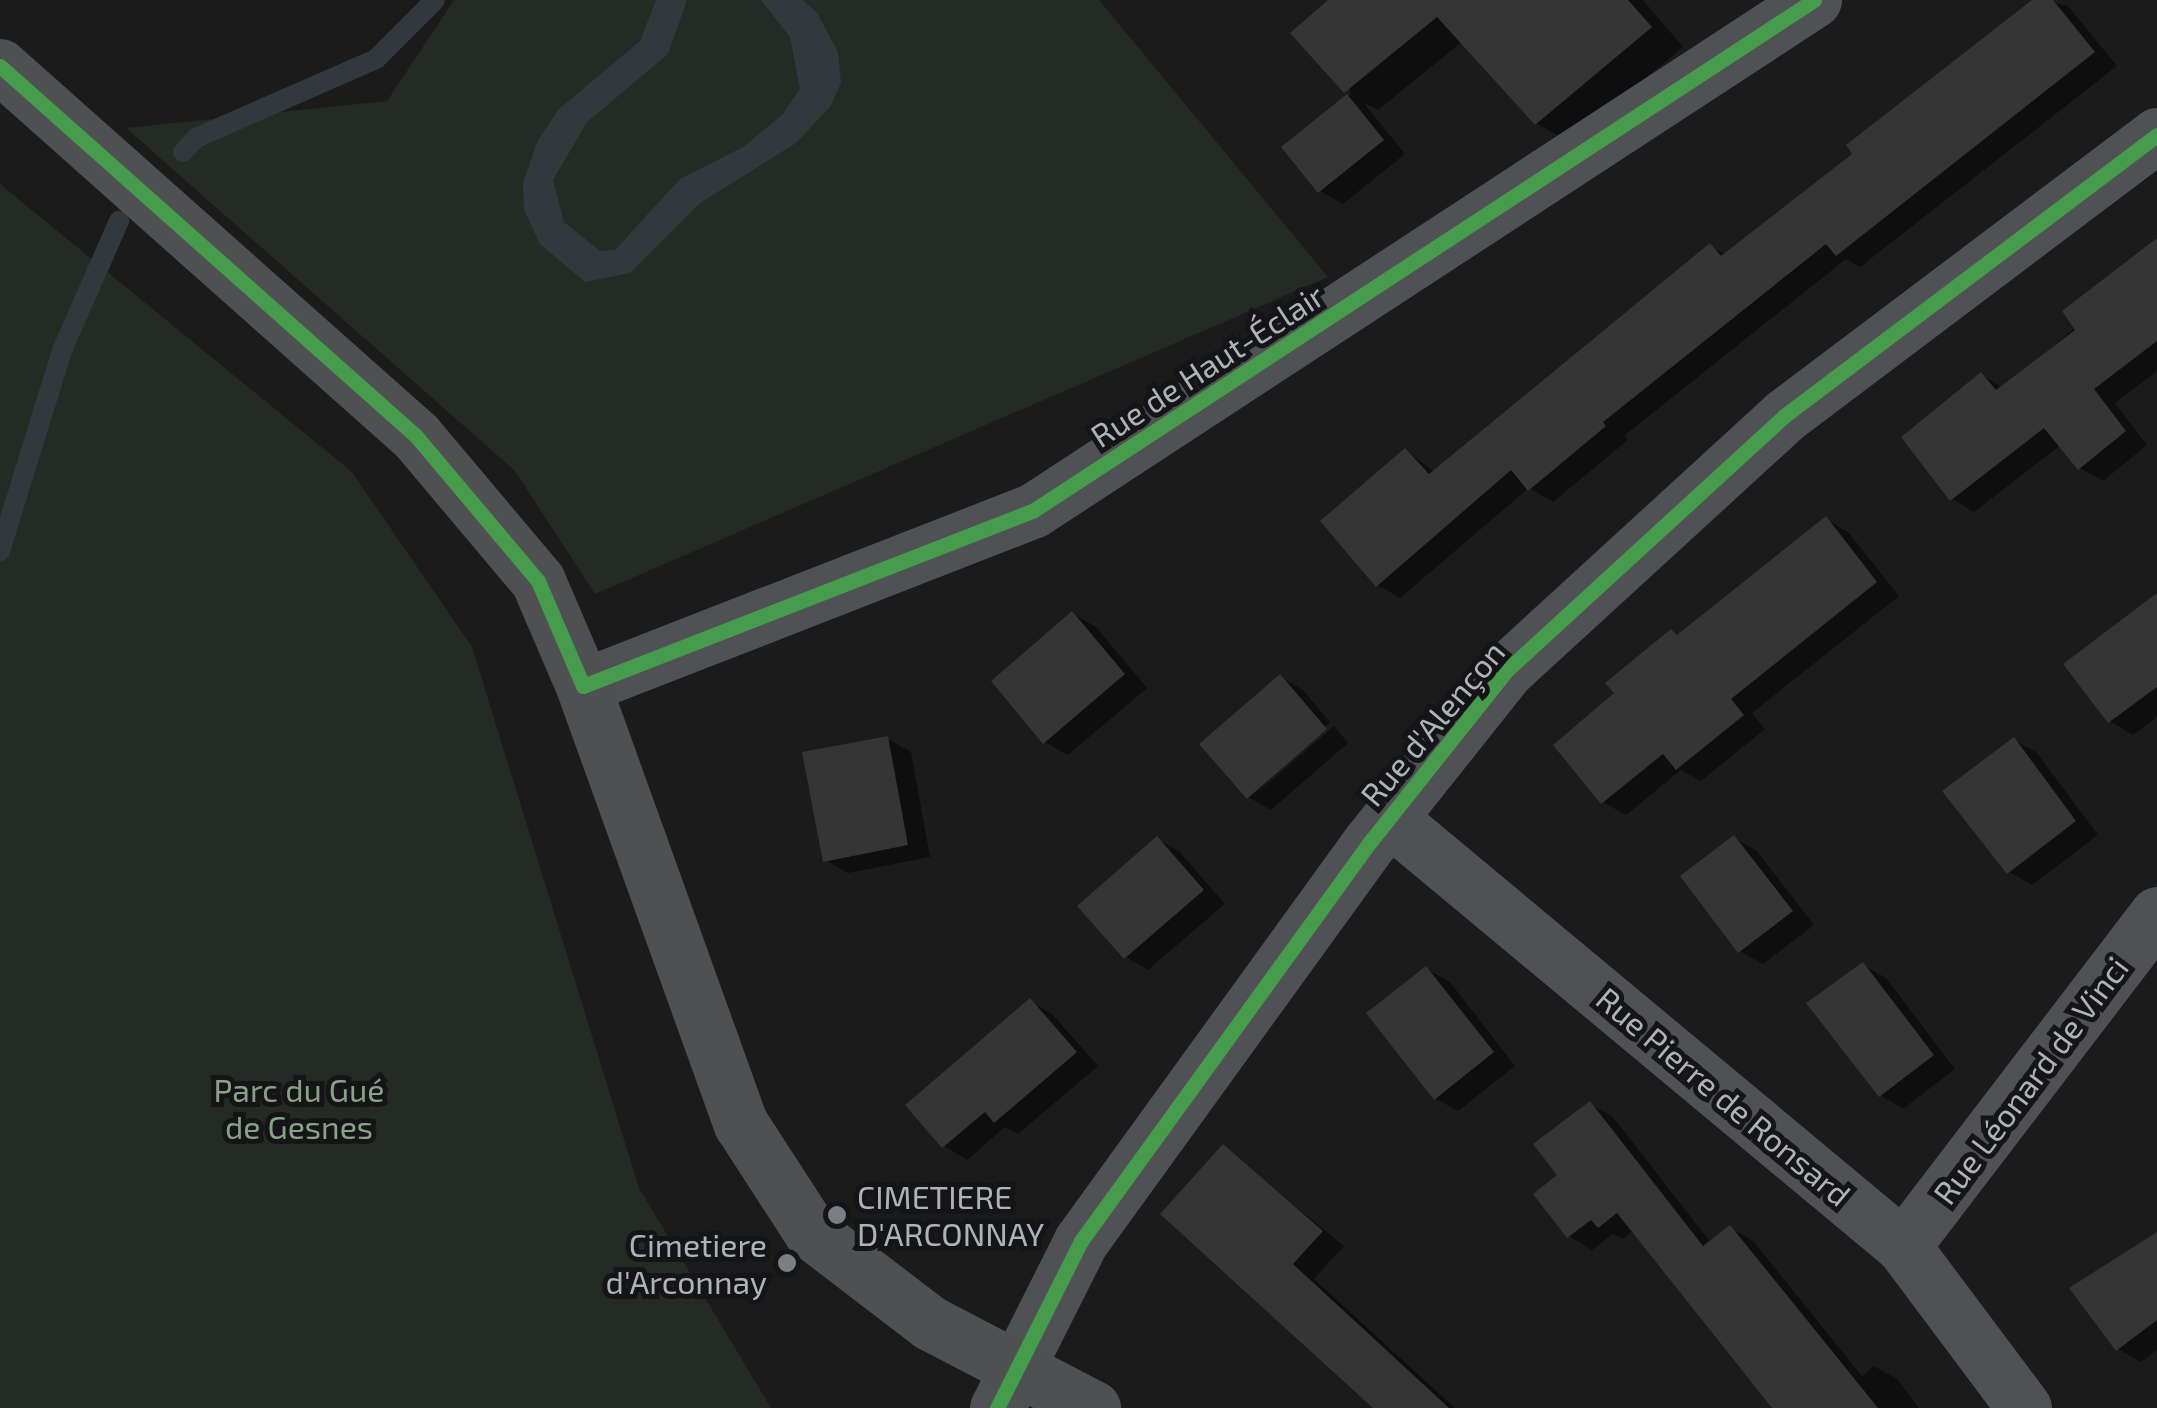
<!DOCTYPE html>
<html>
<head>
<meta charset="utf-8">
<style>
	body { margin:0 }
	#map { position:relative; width:2157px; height:1408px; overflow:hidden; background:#1b1b1b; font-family:"Exo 2",sans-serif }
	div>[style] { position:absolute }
	.green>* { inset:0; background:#242a24 }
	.water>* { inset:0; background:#32393e }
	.shadow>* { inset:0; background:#0007 }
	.stream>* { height:20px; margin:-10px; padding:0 10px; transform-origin:10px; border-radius:10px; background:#32393e }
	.building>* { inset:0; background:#353536 }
	.street>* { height:55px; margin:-27.5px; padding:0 27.5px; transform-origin:27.5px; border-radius:27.5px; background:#505154 }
	.secondary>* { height:55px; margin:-27.5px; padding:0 27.5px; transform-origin:27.5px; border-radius:27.5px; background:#4f5051 }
	.cycleway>* { height:15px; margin:-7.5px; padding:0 7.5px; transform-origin:7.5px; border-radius:7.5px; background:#469c4c }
	.dots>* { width:28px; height:28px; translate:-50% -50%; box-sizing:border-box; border:5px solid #151517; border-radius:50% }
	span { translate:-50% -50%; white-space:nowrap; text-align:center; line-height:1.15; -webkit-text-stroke:10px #151517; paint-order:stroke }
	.street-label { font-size:32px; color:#aeb3ba }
	.park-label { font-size:32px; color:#88a288 }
	.poi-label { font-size:32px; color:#aeb3ba }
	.left { translate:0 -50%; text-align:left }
	.right { translate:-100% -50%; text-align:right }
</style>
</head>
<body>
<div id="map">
	<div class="green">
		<i style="clip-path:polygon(454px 0,1099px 0,1328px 277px,595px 594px,515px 471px,126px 128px,387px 101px)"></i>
		<i style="clip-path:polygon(0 184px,352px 472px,472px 647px,639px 1188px,771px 1408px,0 1408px)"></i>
	</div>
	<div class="water">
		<i style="clip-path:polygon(656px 0,687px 0,668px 54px,587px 122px,553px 180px,564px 222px,600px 251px,615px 250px,680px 179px,743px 147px,782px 115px,800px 89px,790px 37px,761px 0,803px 0,817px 13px,838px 52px,841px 83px,830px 107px,796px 143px,700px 203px,630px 273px,585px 282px,540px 244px,524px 210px,523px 183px,537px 142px,558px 110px,640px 41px)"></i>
	</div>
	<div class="shadow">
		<i style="clip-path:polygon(1332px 0,1643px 0,1683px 47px,1569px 142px,1536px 123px,1463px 41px,1378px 110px,1363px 102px,1405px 154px,1343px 204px,1320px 191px,1285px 148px,1351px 94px)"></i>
		<i style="clip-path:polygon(2036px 0,2068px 6px,2117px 66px,1860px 267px,1846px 259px,1624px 436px,1628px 440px,1553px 502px,1529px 488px,1400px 598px,1378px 585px,1406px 451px,1435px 472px,1710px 246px,1726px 255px,1855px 154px)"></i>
		<i style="clip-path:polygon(2157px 260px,2157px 371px,2115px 403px,2147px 445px,2103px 481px,2080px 468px,2061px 445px,1974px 512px,1952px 499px,1982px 375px,2003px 388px)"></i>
		<i style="clip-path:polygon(1826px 519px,1849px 533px,1899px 596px,1752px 713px,1765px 729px,1701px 781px,1681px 770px,1626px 815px,1603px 802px,1617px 694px,1672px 632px,1680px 636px)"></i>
		<i style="clip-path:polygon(2157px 593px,2157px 717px,2133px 735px,2110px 721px)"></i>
		<i style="clip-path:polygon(1073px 614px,1096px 627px,1147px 688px,1068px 755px,1045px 742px)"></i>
		<i style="clip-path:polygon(1280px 677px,1303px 690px,1330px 722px,1251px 798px,1334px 726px,1348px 743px,1271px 810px,1248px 797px)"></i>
		<i style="clip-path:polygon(888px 739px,911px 752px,930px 857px,848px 873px,825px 860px)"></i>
		<i style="clip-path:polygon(2014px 740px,2037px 753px,2098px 835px,2032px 885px,2009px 872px)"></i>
		<i style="clip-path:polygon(1734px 838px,1757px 851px,1814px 925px,1763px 964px,1740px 951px)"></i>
		<i style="clip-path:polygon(1157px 839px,1180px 852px,1225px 904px,1148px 970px,1126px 957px)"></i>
		<i style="clip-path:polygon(1863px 965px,1886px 978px,1955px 1069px,1903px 1109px,1880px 1095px)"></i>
		<i style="clip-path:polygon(1427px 969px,1450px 982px,1515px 1066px,1458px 1111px,1435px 1098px)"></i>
		<i style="clip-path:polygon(1030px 1001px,1053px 1015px,1098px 1066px,1018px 1134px,1005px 1127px,967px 1160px,944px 1146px,908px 1105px)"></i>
		<i style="clip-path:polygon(1590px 1104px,1613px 1117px,1711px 1243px,1730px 1228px,1753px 1241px,1862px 1376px,1874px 1366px,1897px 1379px,1919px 1408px,1802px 1408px,1634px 1230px,1623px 1239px,1613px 1234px,1592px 1250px,1569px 1236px,1560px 1176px)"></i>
		<i style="clip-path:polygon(1224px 1148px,1344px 1246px,1314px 1279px,1455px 1408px,1377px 1408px)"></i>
		<i style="clip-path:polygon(2157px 1235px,2157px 1350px,2141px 1362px,2118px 1349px,2073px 1288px)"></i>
	</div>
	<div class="stream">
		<i style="left:183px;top:152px;width:19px;rotate:-47deg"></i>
		<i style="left:196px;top:138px;width:197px;rotate:-23.7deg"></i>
		<i style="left:376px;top:59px;width:83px;rotate:-45deg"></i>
		<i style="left:0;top:551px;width:213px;rotate:-72.8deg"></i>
		<i style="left:63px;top:348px;width:139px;rotate:-66.2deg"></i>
	</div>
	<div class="building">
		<i style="clip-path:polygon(1328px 0,1628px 0,1652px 27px,1535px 125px,1437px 17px,1344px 93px,1290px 33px)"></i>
		<i style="clip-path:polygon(2032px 0,2053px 0,2095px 52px,1836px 256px,1826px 244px,1603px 422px,1606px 426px,1528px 491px,1511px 470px,1376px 587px,1320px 521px,1405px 448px,1429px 474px,1710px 243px,1721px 256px,1852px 154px,1846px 145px)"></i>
		<i style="clip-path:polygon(1347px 94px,1384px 140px,1318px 193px,1281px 147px)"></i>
		<i style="clip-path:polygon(2157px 238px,2157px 341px,2094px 389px,2126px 431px,2078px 470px,2044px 428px,1950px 501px,1901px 437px,1981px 372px,1996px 390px,2075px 330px,2062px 311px)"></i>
		<i style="clip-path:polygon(1826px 516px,1877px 582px,1731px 699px,1744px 715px,1676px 770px,1663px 754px,1601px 804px,1553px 745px,1614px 693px,1605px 683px,1671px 629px,1677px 635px)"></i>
		<i style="clip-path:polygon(2157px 593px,2157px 687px,2108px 723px,2063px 664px)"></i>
		<i style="clip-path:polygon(1072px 611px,1125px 674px,1043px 744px,991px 681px)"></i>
		<i style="clip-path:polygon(1280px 674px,1327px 729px,1247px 799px,1199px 744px)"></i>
		<i style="clip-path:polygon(888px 736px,908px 845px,823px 862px,802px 752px)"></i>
		<i style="clip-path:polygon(2014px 737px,2076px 821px,2007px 874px,1942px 791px)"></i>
		<i style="clip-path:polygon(1734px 835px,1793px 911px,1738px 953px,1680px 876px)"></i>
		<i style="clip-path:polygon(1157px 836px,1204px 890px,1124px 959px,1077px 906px)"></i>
		<i style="clip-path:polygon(1863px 962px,1934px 1055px,1879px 1097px,1806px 1003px)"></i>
		<i style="clip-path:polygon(1426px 966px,1494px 1052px,1434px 1100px,1366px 1013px)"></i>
		<i style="clip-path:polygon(1030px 998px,1077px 1052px,994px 1123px,985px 1112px,942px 1148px,905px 1105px)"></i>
		<i style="clip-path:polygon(1590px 1101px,1703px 1246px,1730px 1225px,1878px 1408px,1772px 1408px,1617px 1213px,1598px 1228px,1591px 1220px,1567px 1238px,1533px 1194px,1557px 1175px,1533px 1144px)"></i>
		<i style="clip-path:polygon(1223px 1144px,1323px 1231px,1293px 1264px,1449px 1408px,1373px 1408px,1160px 1214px)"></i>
		<i style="clip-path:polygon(2157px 1232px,2157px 1320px,2116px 1351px,2069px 1288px)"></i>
	</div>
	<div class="street">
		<i style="left:583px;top:686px;width:484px;rotate:-21.3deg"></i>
		<i style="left:1034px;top:510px;width:932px;rotate:-33.18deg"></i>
		<i style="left:1389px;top:818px;width:669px;rotate:39.78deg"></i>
		<i style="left:1903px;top:1246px;width:202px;rotate:53.2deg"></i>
		<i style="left:1903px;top:1246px;width:418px;rotate:-52.6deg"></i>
		<i style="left:997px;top:1408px;width:187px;rotate:-63.3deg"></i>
		<i style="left:1081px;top:1241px;width:493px;rotate:-54.1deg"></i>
		<i style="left:1370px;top:842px;width:220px;rotate:-51.5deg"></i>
		<i style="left:1507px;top:670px;width:376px;rotate:-42.5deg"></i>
		<i style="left:1784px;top:416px;width:467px;rotate:-37deg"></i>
	</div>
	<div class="secondary">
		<i style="left:0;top:66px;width:557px;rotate:41.65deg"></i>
		<i style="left:416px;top:436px;width:189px;rotate:49.9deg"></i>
		<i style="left:538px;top:581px;width:114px;rotate:66.8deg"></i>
		<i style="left:583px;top:686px;width:466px;rotate:70.2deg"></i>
		<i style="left:741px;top:1124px;width:129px;rotate:57.1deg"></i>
		<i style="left:811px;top:1232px;width:150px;rotate:37.4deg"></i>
		<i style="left:930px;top:1323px;width:184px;rotate:27.5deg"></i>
	</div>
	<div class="cycleway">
		<i style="left:0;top:66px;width:557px;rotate:41.65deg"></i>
		<i style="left:416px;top:436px;width:189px;rotate:49.9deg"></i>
		<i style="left:538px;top:581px;width:114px;rotate:66.8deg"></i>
		<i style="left:583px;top:686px;width:484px;rotate:-21.3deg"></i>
		<i style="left:1034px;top:510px;width:932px;rotate:-33.18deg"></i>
		<i style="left:997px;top:1408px;width:187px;rotate:-63.3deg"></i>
		<i style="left:1081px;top:1241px;width:493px;rotate:-54.1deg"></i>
		<i style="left:1370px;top:842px;width:220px;rotate:-51.5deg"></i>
		<i style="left:1507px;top:670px;width:376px;rotate:-42.5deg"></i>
		<i style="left:1784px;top:416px;width:467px;rotate:-37deg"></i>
	</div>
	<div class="dots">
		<i style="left:837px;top:1215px;background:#7b7e82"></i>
		<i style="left:787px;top:1263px;background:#7b7e82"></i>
	</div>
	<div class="street-label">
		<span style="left:1207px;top:365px;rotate:-33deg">Rue de Haut-Éclair</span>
		<span style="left:1432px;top:723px;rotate:-50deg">Rue d'Alençon</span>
		<span style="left:2030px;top:1080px;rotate:-53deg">Rue Léonard de Vinci</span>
		<span style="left:1724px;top:1096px;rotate:40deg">Rue Pierre de Ronsard</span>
	</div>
	<div class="park-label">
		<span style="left:299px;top:1108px">Parc du Gué<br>de Gesnes</span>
	</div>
	<div class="poi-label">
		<span class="left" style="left:857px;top:1215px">CIMETIERE<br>D'ARCONNAY</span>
		<span class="right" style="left:767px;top:1263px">Cimetiere<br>d'Arconnay</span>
	</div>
</div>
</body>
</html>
